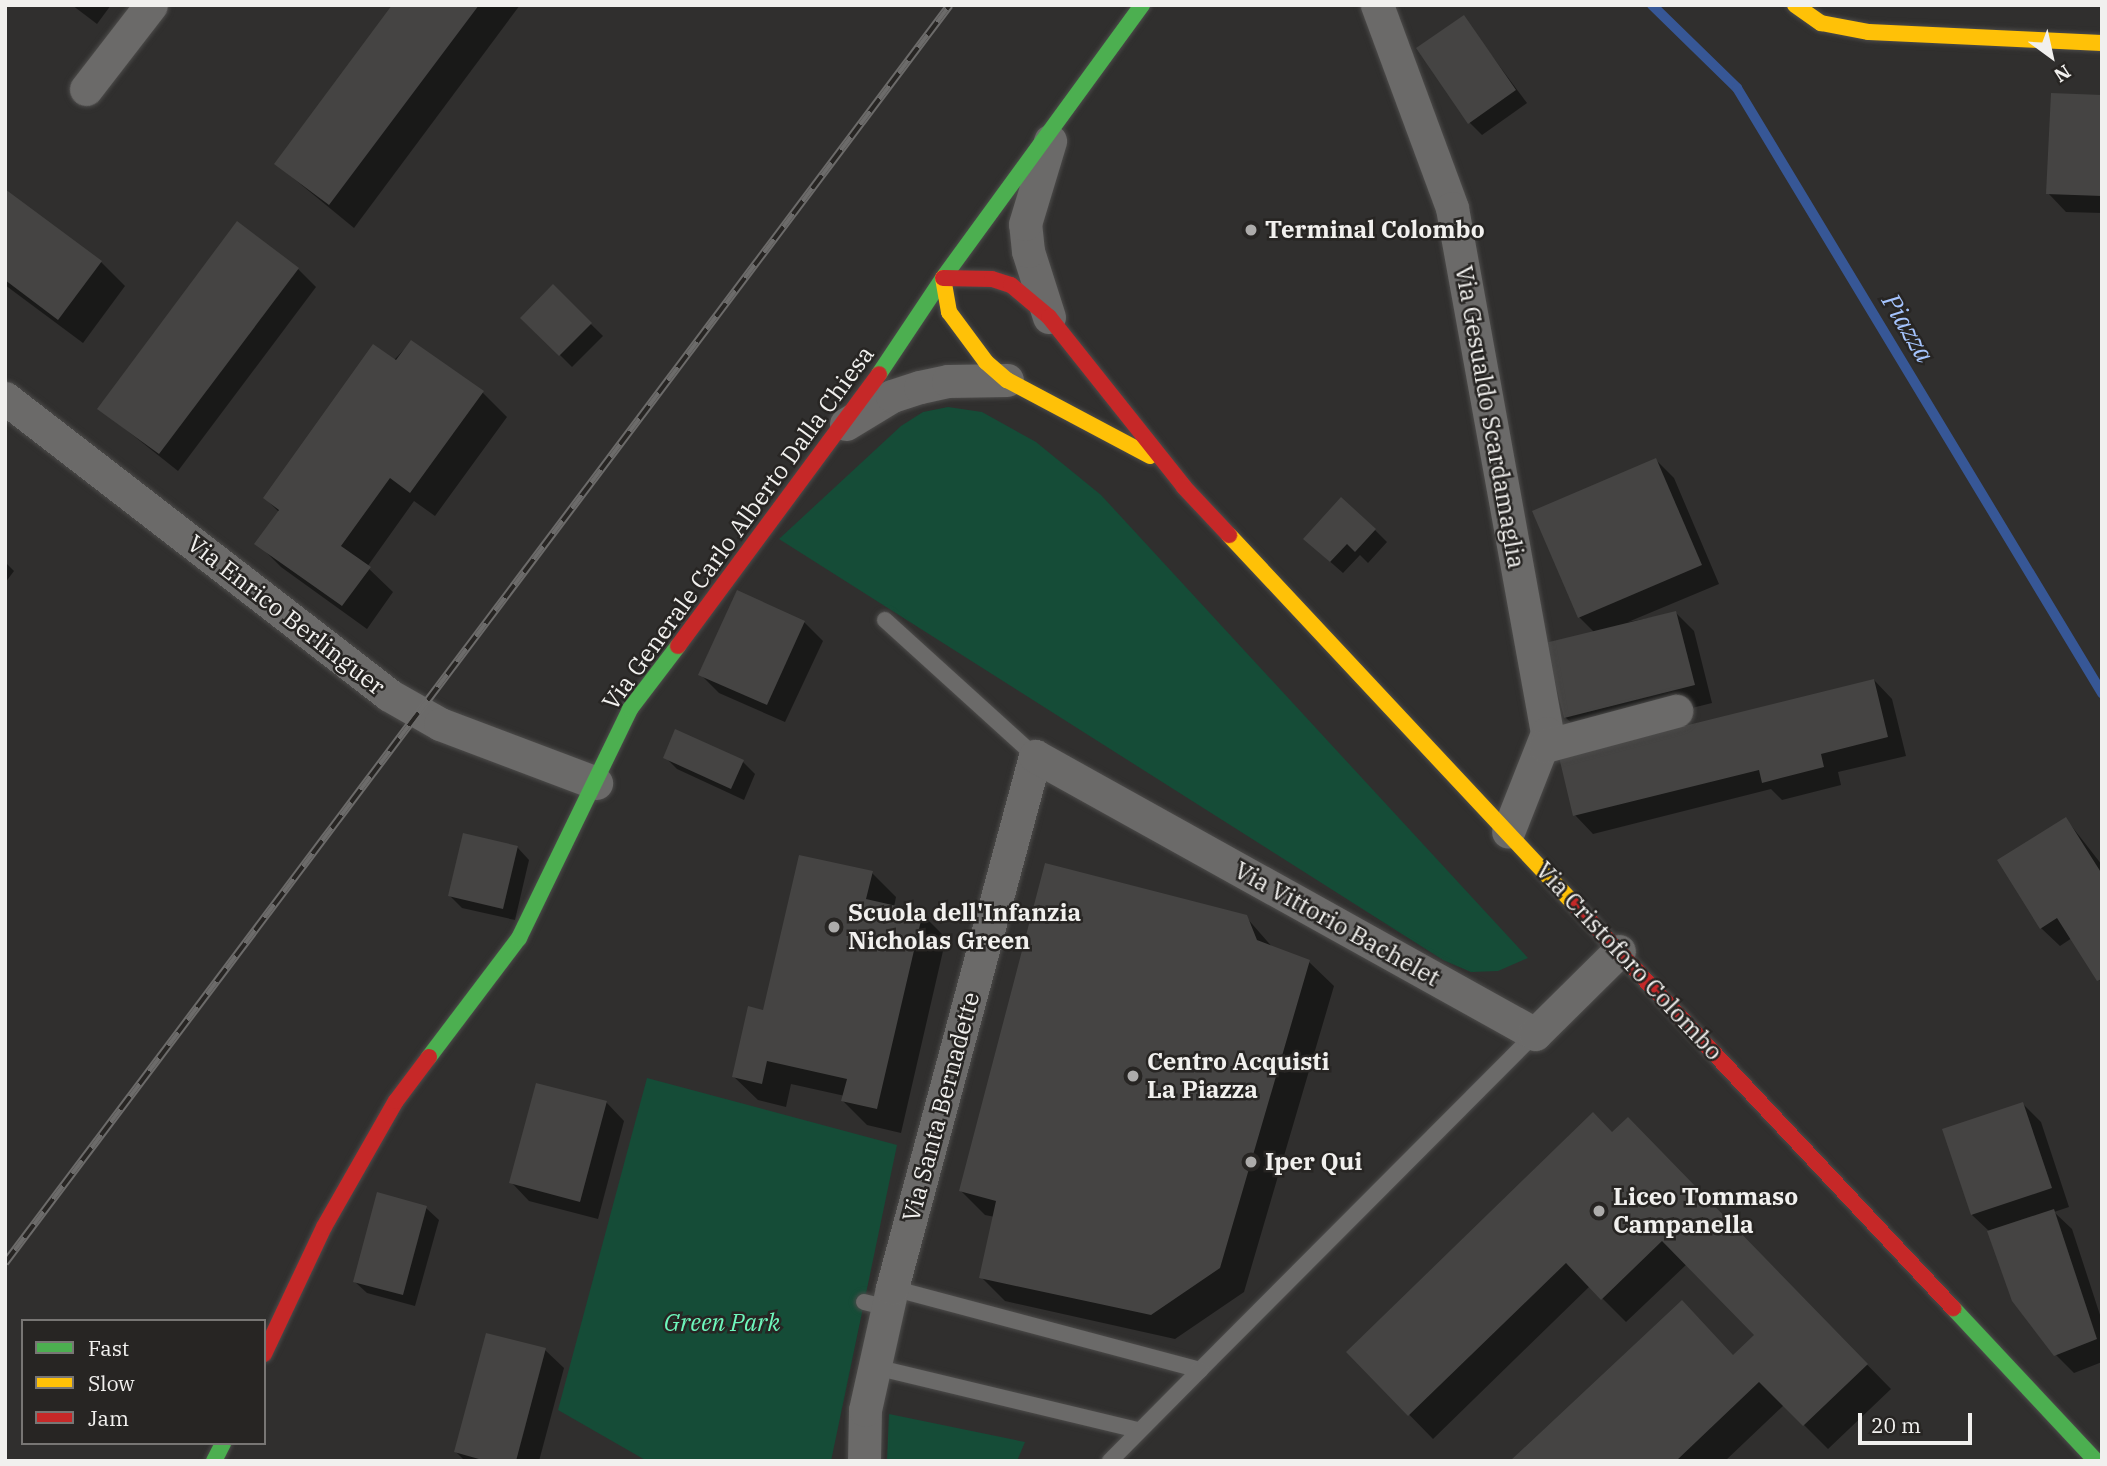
<!DOCTYPE html>
<html>
<head>
<meta charset="utf-8">
<style>
	body { margin:0 }
	#map { position:relative; width:2107px; height:1466px; overflow:hidden; background:#302f2e; font-family:"IBM Plex Serif",serif }
	div>[style] { position:absolute }
	.green>* { inset:0; background:#154c37 }
	.shadow>* { inset:0; background:#0007 }
	.stream>* { height:10px; margin:-5px; padding:0 5px; transform-origin:5px; border-radius:5px; background:#375796 }
	.building>* { inset:0; background:#454443 }
	.roads { filter:drop-shadow(0 0 2px #4c4b4a) drop-shadow(0 0 2px #4c4b4a) }
	.lane>* { height:16px; margin:-8px; padding:0 8px; transform-origin:8px; border-radius:8px; background:#6b6a69 }
	.street>* { height:33px; margin:-16.5px; padding:0 16.5px; transform-origin:16.5px; border-radius:16.5px; background:#6b6a69 }
	.fast>* { height:16px; margin:-8px; padding:0 8px; transform-origin:8px; border-radius:8px; background:#4caf50 }
	.slow>* { height:16px; margin:-8px; padding:0 8px; transform-origin:8px; border-radius:8px; background:#ffc107 }
	.jam>* { height:16px; margin:-8px; padding:0 8px; transform-origin:8px; border-radius:8px; background:#c62828 }
	.rail>* { height:8px; margin-top:-4px; transform-origin:0; background:repeating-linear-gradient(90deg,#272523 0 16px,#6c6b6a 0 32px); box-sizing:border-box; border-block:2px solid #6c6b6a }
	.dots>* { width:19px; height:19px; translate:-50% -50%; box-sizing:border-box; border:4px solid #272523; border-radius:50% }
	span { translate:-50% -50%; white-space:nowrap; text-align:center; line-height:1.15; -webkit-text-stroke:5px #272523; paint-order:stroke }
	.poi-label { font-size:24px; color:#f1f0ee; font-weight:700 }
	.left { translate:0 -50%; text-align:left }
	.street-label { font-size:24px; color:#f1f0ee }
	.park-label { font-size:24px; color:#6df7bc; font-style:italic }
	.water-label { font-size:26px; color:#a5c4fe; font-style:italic }
	.frame { position:absolute; inset:0; border:7px solid #f1f0ee; pointer-events:none }
	.legend { position:absolute; left:21px; top:1319px; width:245px; height:126px; box-sizing:border-box; background:#272523; border:2px solid #787674; margin:0; padding:9px 12px; list-style:none; font-size:21px; color:#f1f0ee }
	.legend li { display:flex; align-items:center; gap:14px; height:35px }
	.legend b { width:35px; border:2px solid #787674 }
	.north { position:absolute; left:2016px; top:21px; width:70px; height:70px; -webkit-text-stroke:5px #272523; paint-order:stroke; rotate:147deg; font-size:19px; font-weight:700; line-height:28px; text-align:center; color:#f1f0ee }
	.north::after { content:''; display:block; margin:auto; width:24px; height:32px; background:#f1f0ee; clip-path:polygon(50% 0,100% 100%,50% 72%,0 100%) }
	.scale { position:absolute; left:1858px; top:1413px; width:114px; height:32px; box-sizing:border-box; border:4px solid #f1f0ee; border-top:0; padding-left:9px; font-size:21px; line-height:24px; white-space:nowrap; color:#f1f0ee; -webkit-text-stroke:5px #272523; paint-order:stroke }
</style>
</head>
<body>
<div id="map">
	<div class="green">
		<i style="clip-path:polygon(948px 407px,982px 412px,1036px 442px,1101px 495px,1528px 958px,1498px 971px,1471px 972px,1443px 960px,779px 539px,901px 426px,923px 412px)"></i>
		<i style="clip-path:polygon(647px 1078px,897px 1145px,831px 1461px,647px 1461px,558px 1410px)"></i>
		<i style="clip-path:polygon(889px 1414px,1025px 1442px,1017px 1461px,887px 1461px)"></i>
	</div>
	<div class="shadow">
		<i style="clip-path:polygon(72px 5px,111px 5px,97px 24px)"></i>
		<i style="clip-path:polygon(395px 5px,520px 5px,354px 228px,276px 164px)"></i>
		<i style="clip-path:polygon(1463px 17px,1527px 103px,1482px 135px,1470px 123px)"></i>
		<i style="clip-path:polygon(2102px 97px,2102px 213px,2066px 212px,2048px 193px)"></i>
		<i style="clip-path:polygon(5px 191px,101px 262px,125px 286px,83px 343px,5px 285px)"></i>
		<i style="clip-path:polygon(298px 269px,316px 287px,178px 471px,100px 409px)"></i>
		<i style="clip-path:polygon(553px 287px,603px 336px,572px 367px,523px 318px)"></i>
		<i style="clip-path:polygon(411px 342px,483px 393px,507px 417px,435px 516px,414px 501px,367px 567px,393px 592px,367px 629px,281px 567px,257px 543px,279px 512px,265px 498px)"></i>
		<i style="clip-path:polygon(1656px 460px,1674px 478px,1719px 584px,1628px 622px,1676px 613px,1694px 631px,1712px 703px,1584px 735px,1565px 717px,1595px 633px,1579px 617px)"></i>
		<i style="clip-path:polygon(1375px 530px,1387px 542px,1368px 563px,1360px 555px,1343px 573px,1318px 551px)"></i>
		<i style="clip-path:polygon(5px 562px,14px 571px,5px 583px)"></i>
		<i style="clip-path:polygon(804px 622px,823px 641px,785px 722px,719px 693px,700px 674px)"></i>
		<i style="clip-path:polygon(1874px 680px,1892px 699px,1906px 756px,1838px 772px,1841px 785px,1782px 800px,1771px 789px,1593px 834px,1575px 815px)"></i>
		<i style="clip-path:polygon(665px 757px,743px 762px,755px 774px,744px 800px,677px 769px)"></i>
		<i style="clip-path:polygon(2066px 819px,2102px 865px,2102px 984px,2072px 938px,2060px 946px,2041px 928px)"></i>
		<i style="clip-path:polygon(517px 847px,529px 860px,515px 920px,462px 908px,450px 896px)"></i>
		<i style="clip-path:polygon(872px 873px,896px 897px,894px 907px,922px 914px,946px 938px,901px 1133px,867px 1125px,843px 1101px,845px 1096px,791px 1084px,786px 1107px,758px 1100px,733px 1076px,764px 1012px)"></i>
		<i style="clip-path:polygon(1246px 917px,1273px 948px,1309px 962px,1334px 986px,1244px 1292px,1175px 1339px,1005px 1301px,981px 1277px,995px 1217px,985px 1215px,961px 1191px)"></i>
		<i style="clip-path:polygon(606px 1102px,624px 1121px,598px 1219px,529px 1201px,511px 1182px)"></i>
		<i style="clip-path:polygon(2023px 1104px,2041px 1122px,2069px 1207px,2054px 1212px,2072px 1229px,2102px 1321px,2102px 1362px,2074px 1373px,2056px 1355px,1989px 1231px,1972px 1215px)"></i>
		<i style="clip-path:polygon(1613px 1134px,1651px 1144px,1891px 1389px,1828px 1449px,1784px 1405px,1725px 1461px,1512px 1461px,1734px 1356px,1757px 1335px,1687px 1264px,1626px 1322px,1590px 1286px,1433px 1439px,1348px 1352px)"></i>
		<i style="clip-path:polygon(426px 1208px,439px 1220px,415px 1306px,367px 1293px,354px 1281px)"></i>
		<i style="clip-path:polygon(545px 1350px,564px 1368px,539px 1461px,465px 1461px,456px 1452px)"></i>
	</div>
	<div class="stream">
		<i style="left:1652px;top:5px;width:119px;rotate:44.3deg"></i>
		<i style="left:1737px;top:88px;width:707px;rotate:58.9deg"></i>
	</div>
	<div class="building">
		<i style="clip-path:polygon(392px 5px,479px 5px,329px 205px,274px 164px)"></i>
		<i style="clip-path:polygon(1464px 15px,1516px 90px,1468px 124px,1416px 48px)"></i>
		<i style="clip-path:polygon(2051px 93px,2102px 95px,2102px 196px,2046px 194px)"></i>
		<i style="clip-path:polygon(5px 189px,102px 261px,58px 320px,5px 280px)"></i>
		<i style="clip-path:polygon(237px 221px,299px 268px,159px 454px,97px 409px)"></i>
		<i style="clip-path:polygon(553px 284px,592px 323px,559px 356px,520px 318px)"></i>
		<i style="clip-path:polygon(411px 340px,484px 391px,410px 493px,390px 478px,341px 546px,371px 567px,342px 606px,254px 544px,279px 510px,263px 498px,373px 344px,396px 360px)"></i>
		<i style="clip-path:polygon(1656px 458px,1702px 565px,1578px 618px,1532px 511px)"></i>
		<i style="clip-path:polygon(1341px 497px,1376px 529px,1355px 552px,1347px 544px,1330px 562px,1303px 539px)"></i>
		<i style="clip-path:polygon(737px 590px,805px 621px,767px 705px,698px 675px)"></i>
		<i style="clip-path:polygon(1676px 611px,1695px 685px,1564px 718px,1545px 643px)"></i>
		<i style="clip-path:polygon(1874px 679px,1888px 737px,1821px 754px,1824px 767px,1762px 783px,1759px 770px,1573px 816px,1559px 757px)"></i>
		<i style="clip-path:polygon(675px 729px,744px 760px,731px 789px,663px 758px)"></i>
		<i style="clip-path:polygon(2066px 817px,2102px 874px,2102px 979px,2097px 981px,2057px 918px,2040px 929px,1997px 860px)"></i>
		<i style="clip-path:polygon(463px 833px,518px 846px,503px 909px,448px 896px)"></i>
		<i style="clip-path:polygon(799px 855px,873px 871px,866px 899px,923px 912px,877px 1109px,841px 1101px,847px 1079px,767px 1061px,762px 1084px,732px 1077px,748px 1006px,763px 1010px)"></i>
		<i style="clip-path:polygon(1045px 863px,1247px 915px,1257px 940px,1310px 960px,1220px 1268px,1151px 1315px,979px 1278px,996px 1201px,959px 1191px)"></i>
		<i style="clip-path:polygon(536px 1083px,607px 1101px,580px 1202px,509px 1183px)"></i>
		<i style="clip-path:polygon(2023px 1102px,2052px 1188px,1971px 1215px,1942px 1129px)"></i>
		<i style="clip-path:polygon(1593px 1112px,1612px 1132px,1628px 1117px,1868px 1364px,1803px 1426px,1759px 1382px,1676px 1461px,1510px 1461px,1682px 1300px,1733px 1355px,1754px 1335px,1662px 1241px,1601px 1300px,1566px 1263px,1408px 1416px,1346px 1352px)"></i>
		<i style="clip-path:polygon(377px 1192px,427px 1206px,403px 1295px,353px 1282px)"></i>
		<i style="clip-path:polygon(2054px 1209px,2097px 1339px,2054px 1356px,2012px 1301px,1987px 1231px)"></i>
		<i style="clip-path:polygon(486px 1333px,546px 1348px,516px 1461px,486px 1461px,454px 1452px)"></i>
	</div>
	<div class="roads">
		<div class="lane">
			<i style="left:885px;top:620px;width:202px;rotate:42.2deg"></i>
			<i style="left:892px;top:1288px;width:319px;rotate:14.9deg"></i>
			<i style="left:1200px;top:1370px;width:474px;rotate:-45.1deg"></i>
			<i style="left:864px;top:1302px;width:25px;rotate:14deg"></i>
			<i style="left:875px;top:1367px;width:269px;rotate:13.5deg"></i>
			<i style="left:1110px;top:1461px;width:128px;rotate:-45.3deg"></i>
		</div>
		<div class="street">
			<i style="left:1377px;top:5px;width:216px;rotate:69.7deg"></i>
			<i style="left:1452px;top:208px;width:534px;rotate:79.74deg"></i>
			<i style="left:1547px;top:733px;width:106px;rotate:111.5deg"></i>
			<i style="left:86px;top:89px;width:106px;rotate:-52.3deg"></i>
			<i style="left:1049px;top:317px;width:69px;rotate:-107.7deg"></i>
			<i style="left:1028px;top:251px;width:27px;rotate:-96deg"></i>
			<i style="left:1025px;top:224px;width:87px;rotate:-73.2deg"></i>
			<i style="left:5px;top:398px;width:485px;rotate:37.7deg"></i>
			<i style="left:389px;top:695px;width:59px;rotate:29.6deg"></i>
			<i style="left:440px;top:724px;width:167px;rotate:20.7deg"></i>
			<i style="left:846px;top:424px;width:54px;rotate:-31.3deg"></i>
			<i style="left:892px;top:396px;width:29px;rotate:-18deg"></i>
			<i style="left:920px;top:387px;width:29px;rotate:-12deg"></i>
			<i style="left:948px;top:381px;width:59px;rotate:-1deg"></i>
			<i style="left:1545px;top:746px;width:136px;rotate:-15deg"></i>
			<i style="left:864px;top:1461px;width:51px;rotate:-88.9deg"></i>
			<i style="left:865px;top:1410px;width:125px;rotate:-77.5deg"></i>
			<i style="left:892px;top:1288px;width:551px;rotate:-74.95deg"></i>
			<i style="left:1035px;top:756px;width:572px;rotate:29.07deg"></i>
			<i style="left:1535px;top:1034px;width:118px;rotate:-44.7deg"></i>
		</div>
		<div class="fast">
			<i style="left:879px;top:374px;width:115px;rotate:-56.3deg"></i>
			<i style="left:943px;top:278px;width:338px;rotate:-53.9deg"></i>
			<i style="left:429px;top:1057px;width:149px;rotate:-52.9deg"></i>
			<i style="left:519px;top:938px;width:254px;rotate:-64.1deg"></i>
			<i style="left:630px;top:709px;width:79px;rotate:-52.7deg"></i>
			<i style="left:1953px;top:1308px;width:209px;rotate:46.9deg"></i>
			<i style="left:214px;top:1461px;width:20px;rotate:-63deg"></i>
		</div>
		<div class="slow">
			<i style="left:1795px;top:5px;width:32px;rotate:35deg"></i>
			<i style="left:1821px;top:23px;width:49px;rotate:10.6deg"></i>
			<i style="left:1869px;top:32px;width:233px;rotate:2.7deg"></i>
			<i style="left:943px;top:278px;width:35px;rotate:80deg"></i>
			<i style="left:949px;top:312px;width:62px;rotate:53.5deg"></i>
			<i style="left:986px;top:362px;width:28px;rotate:41deg"></i>
			<i style="left:1007px;top:380px;width:162px;rotate:28deg"></i>
			<i style="left:1229px;top:535px;width:507px;rotate:46.92deg"></i>
		</div>
		<div class="jam">
			<i style="left:943px;top:278px;width:49px;rotate:1.2deg"></i>
			<i style="left:992px;top:279px;width:20px;rotate:18deg"></i>
			<i style="left:1011px;top:285px;width:50px;rotate:40.1deg"></i>
			<i style="left:1049px;top:317px;width:217px;rotate:51.5deg"></i>
			<i style="left:1184px;top:487px;width:66px;rotate:46.8deg"></i>
			<i style="left:678px;top:646px;width:338px;rotate:-53.5deg"></i>
			<i style="left:1575px;top:905px;width:553px;rotate:46.83deg"></i>
			<i style="left:264px;top:1354px;width:140px;rotate:-64.7deg"></i>
			<i style="left:324px;top:1227px;width:145px;rotate:-60.3deg"></i>
			<i style="left:396px;top:1101px;width:55px;rotate:-53.1deg"></i>
		</div>
	</div>
	<div class="rail">
		<i style="left:5px;top:1263px;width:1573px;rotate:-53.09deg"></i>
	</div>
	<div class="dots">
		<i style="left:1251px;top:230px;background:#adacab"></i>
		<i style="left:834px;top:927px;background:#adacab"></i>
		<i style="left:1133px;top:1076px;background:#adacab"></i>
		<i style="left:1251px;top:1162px;background:#adacab"></i>
		<i style="left:1599px;top:1211px;background:#adacab"></i>
	</div>
	<div class="poi-label">
		<span class="left" style="left:1265px;top:230px">Terminal Colombo</span>
		<span class="left" style="left:848px;top:927px">Scuola dell'Infanzia<br>Nicholas Green</span>
		<span class="left" style="left:1147px;top:1076px">Centro Acquisti<br>La Piazza</span>
		<span class="left" style="left:1265px;top:1162px">Iper Qui</span>
		<span class="left" style="left:1613px;top:1211px">Liceo Tommaso<br>Campanella</span>
	</div>
	<div class="street-label">
		<span style="left:1490px;top:417px;rotate:80deg">Via Gesualdo Scardamaglia</span>
		<span style="left:738px;top:528px;rotate:-54deg">Via Generale Carlo Alberto Dalla Chiesa</span>
		<span style="left:286px;top:615px;rotate:38deg">Via Enrico Berlinguer</span>
		<span style="left:1337px;top:924px;rotate:29deg">Via Vittorio Bachelet</span>
		<span style="left:1629px;top:961px;rotate:47deg">Via Cristoforo Colombo</span>
		<span style="left:941px;top:1107px;rotate:-75deg">Via Santa Bernadette</span>
	</div>
	<div class="park-label">
		<span style="left:722px;top:1323px">Green Park</span>
	</div>
	<div class="water-label">
		<span style="left:1908px;top:328px;rotate:59deg">Piazza</span>
	</div>
	<div class="frame"></div>
	<ul class="legend">
	<li><b style="height:9px;background:#4caf50"></b>Fast</li>
	<li><b style="height:9px;background:#ffc107"></b>Slow</li>
	<li><b style="height:9px;background:#c62828"></b>Jam</li>
	</ul>
	<div class="north">N</div>
	<div class="scale">20 m</div>
</div>
</body>
</html>
